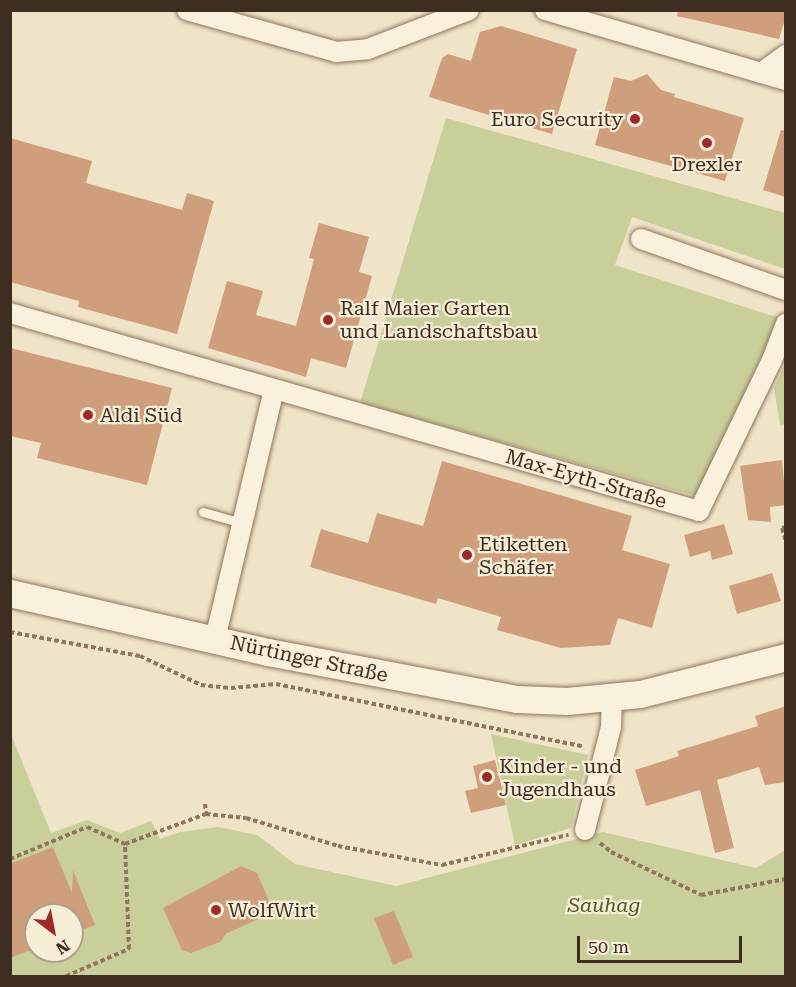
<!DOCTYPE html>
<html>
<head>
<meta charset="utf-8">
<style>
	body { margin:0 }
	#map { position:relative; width:796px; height:987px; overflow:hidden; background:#f0e4c8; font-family:"Roboto Serif",serif }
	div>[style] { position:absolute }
	.green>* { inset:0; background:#c9cf9b }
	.building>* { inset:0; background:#cf9f7d }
	.path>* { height:4px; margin-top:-2px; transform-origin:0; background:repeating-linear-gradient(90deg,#8d765c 0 4.5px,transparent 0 7.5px) }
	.roads { filter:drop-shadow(0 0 2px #8d765c) drop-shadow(0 0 2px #8d765c) }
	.lane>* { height:9px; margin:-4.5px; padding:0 4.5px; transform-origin:4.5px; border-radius:4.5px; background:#faf1dc }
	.street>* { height:20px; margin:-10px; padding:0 10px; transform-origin:10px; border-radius:10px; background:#faf1dc }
	.secondary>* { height:27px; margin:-13.5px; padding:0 13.5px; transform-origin:13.5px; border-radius:13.5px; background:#faf1dc }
	.dots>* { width:16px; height:16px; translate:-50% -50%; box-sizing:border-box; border:3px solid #f7eed8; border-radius:50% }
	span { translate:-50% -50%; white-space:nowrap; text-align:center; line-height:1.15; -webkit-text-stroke:4.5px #f7eed8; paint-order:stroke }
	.poi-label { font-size:20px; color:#3d2e20 }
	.right { translate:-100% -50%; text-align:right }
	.left { translate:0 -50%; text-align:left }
	.street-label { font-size:20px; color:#3d2e20 }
	.park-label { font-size:20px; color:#4d5a26; font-style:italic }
	.frame { position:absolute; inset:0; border:12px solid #3d2e20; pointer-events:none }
	.north { position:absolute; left:24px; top:903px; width:60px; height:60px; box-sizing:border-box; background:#f7eed8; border:2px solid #ada18e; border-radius:50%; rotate:148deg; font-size:16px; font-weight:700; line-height:24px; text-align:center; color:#3d2e20 }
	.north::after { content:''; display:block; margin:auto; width:21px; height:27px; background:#9e2a2b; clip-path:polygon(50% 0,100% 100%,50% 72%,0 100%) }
	.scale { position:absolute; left:577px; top:936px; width:165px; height:27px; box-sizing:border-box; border:3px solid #3d2e20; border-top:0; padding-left:8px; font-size:18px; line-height:21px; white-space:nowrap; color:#3d2e20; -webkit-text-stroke:4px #f7eed8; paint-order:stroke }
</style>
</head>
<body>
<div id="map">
	<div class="green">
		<i style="clip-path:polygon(446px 118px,785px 213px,785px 269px,632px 217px,615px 265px,779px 318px,696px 496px,360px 403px)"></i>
		<i style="clip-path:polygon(785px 364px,785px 424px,780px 425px,774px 388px)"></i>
		<i style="clip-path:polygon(evenodd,11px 734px,51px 833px,87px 820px,120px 833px,151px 821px,160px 839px,180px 832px,218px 827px,257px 835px,295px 864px,396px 886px,603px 832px,756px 868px,785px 850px,785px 976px,11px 976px,11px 734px,36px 915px,72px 915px,72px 951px,36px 951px,36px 915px)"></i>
		<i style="clip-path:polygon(491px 734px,588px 755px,571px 828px,515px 845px)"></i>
	</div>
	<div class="building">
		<i style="clip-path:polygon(678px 10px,786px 10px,786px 16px,779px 39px,677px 16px)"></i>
		<i style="clip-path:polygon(501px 26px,577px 49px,552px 134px,429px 97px,442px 58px,448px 54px,471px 61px,480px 32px)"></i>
		<i style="clip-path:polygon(647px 74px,661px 90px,675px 94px,674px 97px,744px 118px,725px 181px,595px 145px,614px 77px,631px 81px)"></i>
		<i style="clip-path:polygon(781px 130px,786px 131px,786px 197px,763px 190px)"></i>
		<i style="clip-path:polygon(10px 138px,92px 161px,86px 183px,182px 210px,187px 193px,214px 201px,177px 334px,78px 307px,79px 301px,10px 282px)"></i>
		<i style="clip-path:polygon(319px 223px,369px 237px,359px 272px,372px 276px,346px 368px,311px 358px,306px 377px,208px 348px,227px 281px,263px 291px,256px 315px,296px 326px,314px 259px,309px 258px)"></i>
		<i style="clip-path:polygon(10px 348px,172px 388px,147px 485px,37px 458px,41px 443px,10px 436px)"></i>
		<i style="clip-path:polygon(782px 460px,786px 505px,770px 507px,771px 522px,748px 520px,740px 466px)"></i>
		<i style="clip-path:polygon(442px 461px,632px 516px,622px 550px,670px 564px,652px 628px,618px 618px,610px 645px,561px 648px,497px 630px,501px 617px,438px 598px,436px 604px,310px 567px,321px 529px,368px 543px,377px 513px,423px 526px)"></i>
		<i style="clip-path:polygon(724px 524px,733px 554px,712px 560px,710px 551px,690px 557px,684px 535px)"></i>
		<i style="clip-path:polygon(772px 573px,781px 601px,737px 614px,729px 586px)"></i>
		<i style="clip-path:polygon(786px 706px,786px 782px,765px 785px,759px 767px,717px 780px,734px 848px,715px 853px,700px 790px,646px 806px,635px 770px,679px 756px,677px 751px,758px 726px,755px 716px)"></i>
		<i style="clip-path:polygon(495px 760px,506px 805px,471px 813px,465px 791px,478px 788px,473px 766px)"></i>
		<i style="clip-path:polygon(53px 847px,72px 893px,73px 870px,95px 925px,72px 934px,72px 915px,36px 915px,36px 948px,10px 958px,10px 864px)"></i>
		<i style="clip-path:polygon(241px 866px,257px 873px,269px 901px,261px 918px,227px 933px,220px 942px,191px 953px,182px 950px,163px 908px)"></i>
		<i style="clip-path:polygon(394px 911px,413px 957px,393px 965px,374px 918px)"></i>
	</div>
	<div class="path">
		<i style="left:786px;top:527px;width:4px;rotate:166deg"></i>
		<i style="left:782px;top:528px;width:15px;rotate:74deg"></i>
		<i style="left:10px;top:632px;width:132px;rotate:10.5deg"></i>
		<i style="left:140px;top:656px;width:68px;rotate:25.4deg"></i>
		<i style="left:201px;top:685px;width:30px;rotate:6deg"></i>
		<i style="left:231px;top:688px;width:45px;rotate:-5.1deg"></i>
		<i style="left:276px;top:684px;width:315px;rotate:11.5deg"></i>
		<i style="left:205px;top:804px;width:10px;rotate:84deg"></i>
		<i style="left:600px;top:843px;width:14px;rotate:39deg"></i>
		<i style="left:611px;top:852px;width:100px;rotate:25.5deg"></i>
		<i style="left:701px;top:895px;width:86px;rotate:-10.7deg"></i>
		<i style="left:10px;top:859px;width:83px;rotate:-22.6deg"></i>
		<i style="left:87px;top:827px;width:42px;rotate:24.1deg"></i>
		<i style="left:125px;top:844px;width:86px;rotate:-20.3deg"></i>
		<i style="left:206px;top:814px;width:40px;rotate:5.7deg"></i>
		<i style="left:246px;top:818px;width:96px;rotate:16.9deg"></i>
		<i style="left:338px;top:846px;width:106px;rotate:10.4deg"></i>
		<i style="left:442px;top:865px;width:130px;rotate:-13.4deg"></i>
		<i style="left:66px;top:976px;width:69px;rotate:-23.2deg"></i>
		<i style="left:129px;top:949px;width:105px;rotate:-92.2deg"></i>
	</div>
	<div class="roads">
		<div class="lane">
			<i style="left:203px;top:512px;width:41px;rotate:15.8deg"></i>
		</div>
		<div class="street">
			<i style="left:187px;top:10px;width:155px;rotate:15.7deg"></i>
			<i style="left:336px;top:52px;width:32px;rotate:-5deg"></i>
			<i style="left:368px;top:49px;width:108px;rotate:-21.1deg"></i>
			<i style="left:545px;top:10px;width:251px;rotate:16.2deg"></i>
			<i style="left:761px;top:73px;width:31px;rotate:-36deg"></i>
			<i style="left:641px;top:239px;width:154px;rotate:19.4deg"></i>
			<i style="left:10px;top:313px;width:717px;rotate:16.03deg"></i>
			<i style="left:699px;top:511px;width:168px;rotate:-64.2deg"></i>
			<i style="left:772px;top:360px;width:39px;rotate:-69deg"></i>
			<i style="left:215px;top:639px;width:256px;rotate:-76.7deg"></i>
			<i style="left:585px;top:830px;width:106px;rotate:-75.8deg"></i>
			<i style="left:611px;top:727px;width:29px;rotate:-88deg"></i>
		</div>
		<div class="secondary">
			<i style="left:10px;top:593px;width:265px;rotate:12.9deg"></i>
			<i style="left:268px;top:652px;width:253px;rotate:10.7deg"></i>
			<i style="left:517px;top:699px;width:50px;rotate:2.3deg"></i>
			<i style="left:567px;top:701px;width:73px;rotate:-5.5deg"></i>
			<i style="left:640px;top:694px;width:151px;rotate:-14.2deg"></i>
		</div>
	</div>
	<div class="dots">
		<i style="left:635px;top:119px;background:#9e2a2b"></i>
		<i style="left:707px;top:143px;background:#9e2a2b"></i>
		<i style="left:328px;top:320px;background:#9e2a2b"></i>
		<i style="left:88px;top:415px;background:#9e2a2b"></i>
		<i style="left:467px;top:555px;background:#9e2a2b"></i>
		<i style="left:487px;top:777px;background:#9e2a2b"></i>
		<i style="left:216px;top:910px;background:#9e2a2b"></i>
	</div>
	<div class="poi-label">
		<span class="right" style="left:623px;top:119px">Euro Security</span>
		<span style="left:707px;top:164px">Drexler</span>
		<span class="left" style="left:340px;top:320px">Ralf Maier Garten<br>und Landschaftsbau</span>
		<span class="left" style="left:100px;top:415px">Aldi Süd</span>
		<span class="left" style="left:479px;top:556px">Etiketten<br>Schäfer</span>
		<span class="left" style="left:499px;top:778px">Kinder - und<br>Jugendhaus</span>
		<span class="left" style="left:228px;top:910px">WolfWirt</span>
	</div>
	<div class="street-label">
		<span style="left:586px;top:479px;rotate:16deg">Max-Eyth-Straße</span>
		<span style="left:309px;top:659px;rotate:12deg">Nürtinger Straße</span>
	</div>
	<div class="park-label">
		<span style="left:604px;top:905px">Sauhag</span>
	</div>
	<div class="frame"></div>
	<div class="north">N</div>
	<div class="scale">50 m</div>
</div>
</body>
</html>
